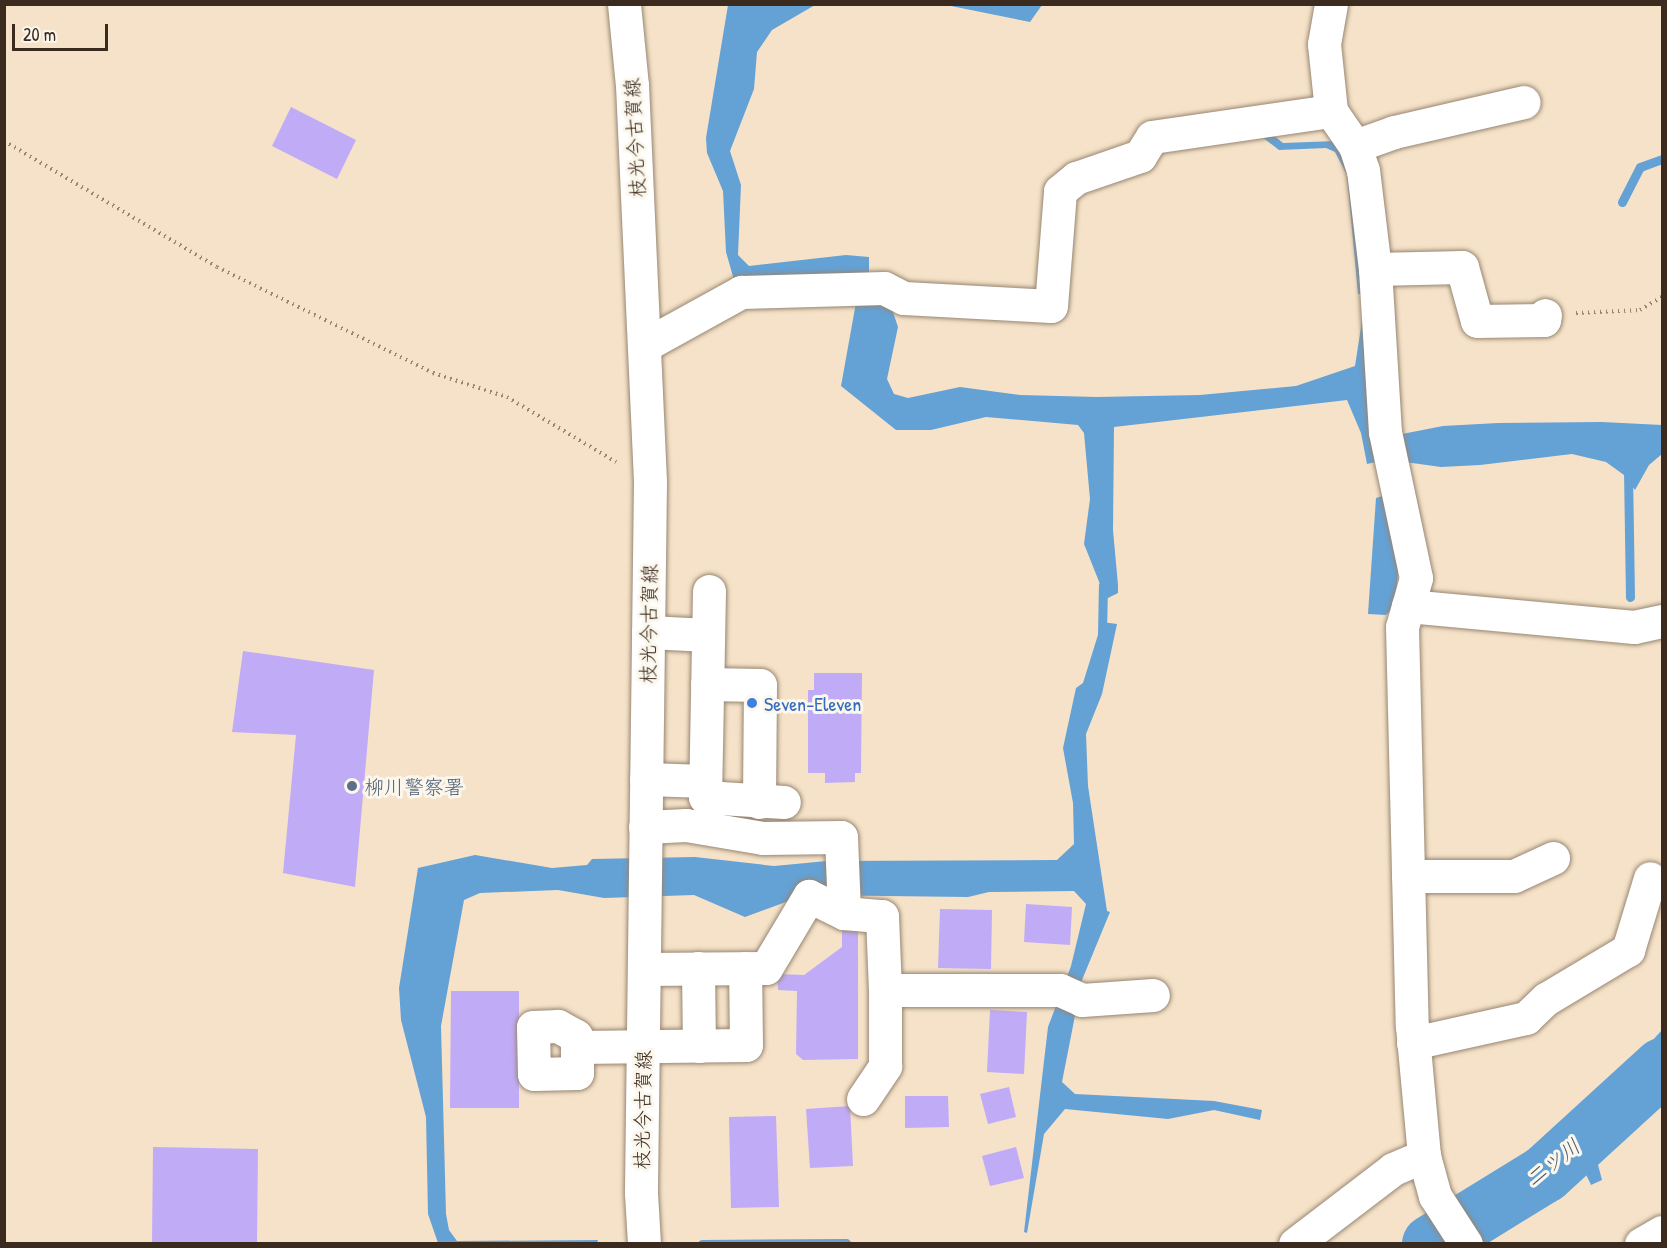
<!DOCTYPE html>
<html>
<head>
<meta charset="utf-8">
<style>
	body { margin:0 }
	#map { position:relative; width:1667px; height:1248px; overflow:hidden; background:#f5e2c8; font-family:"Patrick Hand","Klee One",sans-serif }
	div>[style] { position:absolute }
	.water>* { inset:0; background:#64a1d5 }
	.stream>* { height:9px; margin:-4.5px; padding:0 4.5px; transform-origin:4.5px; border-radius:4.5px; background:#64a1d5 }
	.river>* { height:58px; margin:-29px; padding:0 29px; transform-origin:29px; border-radius:29px; background:#64a1d5 }
	.building>* { inset:0; background:#c0abf7 }
	.path>* { height:4px; margin-top:-2px; transform-origin:0; background:repeating-linear-gradient(90deg,#988673 0 1.5px,transparent 0 6px) }
	.roads { filter:drop-shadow(0 0 2px #988673) drop-shadow(0 0 2px #988673) }
	.minor>* { height:33px; margin:-16.5px; padding:0 16.5px; transform-origin:16.5px; border-radius:16.5px; background:#fff }
	.major>* { height:33px; margin:-16.5px; padding:0 16.5px; transform-origin:16.5px; border-radius:16.5px; background:#fff }
	.highway>* { height:33px; margin:-16.5px; padding:0 16.5px; transform-origin:16.5px; border-radius:16.5px; background:#fff }
	.dots>* { width:16px; height:16px; translate:-50% -50%; box-sizing:border-box; border:3px solid #fbf7ec; border-radius:50% }
	span { translate:-50% -50%; white-space:nowrap; text-align:center; line-height:1.15; -webkit-text-stroke:6px #fbf7ec; paint-order:stroke }
	.street-label { font-size:20px; color:#3b2a1e }
	.shop-label { font-size:20px; color:#366cbe }
	.left { translate:0 -50%; text-align:left }
	.service-label { font-size:20px; color:#4e5e75 }
	.water-label { font-size:21px; color:#4b5a67; font-style:italic }
	.frame { position:absolute; inset:0; border:6px solid #3b2a1e; pointer-events:none }
	.scale { position:absolute; left:12px; top:24px; width:96px; height:27px; box-sizing:border-box; border:3px solid #3b2a1e; border-top:0; padding-left:8px; font-size:18px; line-height:21px; white-space:nowrap; color:#3b2a1e; -webkit-text-stroke:4px #fbf7ec; paint-order:stroke }
</style>
</head>
<body>
<div id="map">
	<div class="water">
		<i style="clip-path:polygon(728px 5px,815px 5px,772px 30px,757px 52px,754px 89px,730px 151px,741px 185px,738px 255px,749px 266px,846px 255px,869px 257px,869px 275px,734px 280px,726px 252px,723px 191px,707px 153px,706px 138px)"></i>
		<i style="clip-path:polygon(946px 5px,1042px 4px,1042px 5px,1030px 22px)"></i>
		<i style="clip-path:polygon(1268px 131px,1283px 143px,1336px 141px,1349px 161px,1366px 294px,1358px 294px,1347px 175px,1335px 152px,1326px 148px,1279px 150px,1262px 137px)"></i>
		<i style="clip-path:polygon(857px 297px,889px 300px,898px 327px,887px 379px,894px 394px,908px 398px,960px 387px,1020px 395px,1097px 397px,1200px 395px,1296px 386px,1355px 366px,1363px 314px,1380px 461px,1367px 464px,1361px 433px,1347px 400px,1114px 427px,1113px 530px,1118px 585px,1118px 593px,1106px 599px,1084px 544px,1090px 499px,1084px 433px,1078px 425px,986px 417px,931px 430px,896px 430px,841px 386px)"></i>
		<i style="clip-path:polygon(1602px 422px,1662px 425px,1662px 454px,1649px 465px,1635px 490px,1624px 475px,1606px 462px,1572px 454px,1480px 465px,1441px 467px,1405px 462px,1397px 435px,1443px 426px,1498px 423px)"></i>
		<i style="clip-path:polygon(1391px 493px,1400px 550px,1395px 606px,1386px 615px,1368px 614px,1376px 498px)"></i>
		<i style="clip-path:polygon(1102px 622px,1117px 624px,1102px 694px,1086px 734px,1088px 786px,1107px 911px,1110px 912px,1082px 980px,1062px 1082px,1075px 1094px,1214px 1101px,1262px 1110px,1260px 1120px,1214px 1110px,1168px 1119px,1065px 1109px,1044px 1134px,1027px 1233px,1024px 1232px,1048px 1027px,1071px 966px,1086px 904px,1074px 891px,989px 892px,968px 897px,805px 895px,745px 917px,694px 895px,604px 898px,558px 890px,480px 893px,464px 900px,441px 1026px,446px 1214px,449px 1230px,457px 1241px,598px 1240px,597px 1243px,438px 1243px,428px 1214px,426px 1117px,401px 1020px,399px 988px,418px 868px,475px 855px,552px 868px,587px 865px,592px 859px,695px 857px,774px 866px,827px 861px,1057px 860px,1074px 844px,1073px 803px,1063px 748px,1076px 688px,1083px 683px)"></i>
		<i style="clip-path:polygon(1662px 1030px,1662px 1086px,1592px 1142px,1602px 1180px,1591px 1185px,1582px 1166px,1490px 1216px,1484px 1210px,1535px 1169px)"></i>
	</div>
	<div class="stream">
		<i style="left:1622px;top:202px;width:39px;rotate:-63deg"></i>
		<i style="left:1640px;top:167px;width:23px;rotate:-20deg"></i>
		<i style="left:1628px;top:470px;width:127px;rotate:89.1deg"></i>
		<i style="left:1102px;top:635px;width:50px;rotate:-88.9deg"></i>
		<i style="left:702px;top:1244px;width:144px;rotate:-0.4deg"></i>
	</div>
	<div class="river">
		<i style="left:1431px;top:1244px;width:134px;rotate:-31.6deg"></i>
		<i style="left:1545px;top:1174px;width:159px;rotate:-42.4deg"></i>
	</div>
	<div class="building">
		<i style="clip-path:polygon(291px 107px,356px 140px,337px 179px,272px 146px)"></i>
		<i style="clip-path:polygon(243px 651px,374px 670px,355px 887px,283px 873px,296px 735px,232px 732px)"></i>
		<i style="clip-path:polygon(814px 673px,862px 673px,861px 773px,855px 773px,855px 782px,825px 783px,825px 773px,808px 773px,808px 690px,814px 690px)"></i>
		<i style="clip-path:polygon(1026px 904px,1072px 907px,1070px 945px,1024px 942px)"></i>
		<i style="clip-path:polygon(940px 909px,992px 910px,991px 969px,938px 968px)"></i>
		<i style="clip-path:polygon(842px 931px,858px 931px,858px 1059px,803px 1060px,796px 1054px,797px 991px,778px 990px,777px 974px,804px 975px,842px 947px)"></i>
		<i style="clip-path:polygon(451px 991px,519px 991px,519px 1108px,450px 1108px)"></i>
		<i style="clip-path:polygon(990px 1010px,1027px 1012px,1024px 1074px,987px 1072px)"></i>
		<i style="clip-path:polygon(1009px 1087px,1016px 1117px,988px 1124px,980px 1094px)"></i>
		<i style="clip-path:polygon(905px 1096px,948px 1096px,949px 1127px,905px 1128px)"></i>
		<i style="clip-path:polygon(850px 1106px,853px 1166px,810px 1168px,806px 1109px)"></i>
		<i style="clip-path:polygon(776px 1116px,779px 1207px,731px 1208px,729px 1117px)"></i>
		<i style="clip-path:polygon(153px 1147px,258px 1149px,257px 1244px,152px 1244px)"></i>
		<i style="clip-path:polygon(1016px 1147px,1024px 1178px,990px 1186px,982px 1156px)"></i>
	</div>
	<div class="path">
		<i style="left:4px;top:141px;width:247px;rotate:30.6deg"></i>
		<i style="left:217px;top:267px;width:241px;rotate:26.1deg"></i>
		<i style="left:433px;top:373px;width:78px;rotate:18deg"></i>
		<i style="left:507px;top:397px;width:127px;rotate:30.8deg"></i>
		<i style="left:1576px;top:313px;width:64px;rotate:-2.7deg"></i>
		<i style="left:1640px;top:310px;width:26px;rotate:-31deg"></i>
	</div>
	<div class="roads">
		<div class="minor">
			<i style="left:1331px;top:4px;width:41px;rotate:99.9deg"></i>
			<i style="left:1324px;top:44px;width:67px;rotate:84deg"></i>
			<i style="left:1331px;top:111px;width:42px;rotate:55.6deg"></i>
			<i style="left:1355px;top:146px;width:25px;rotate:72deg"></i>
			<i style="left:1363px;top:170px;width:100px;rotate:83.1deg"></i>
			<i style="left:1375px;top:269px;width:163px;rotate:86.5deg"></i>
			<i style="left:1385px;top:432px;width:149px;rotate:78deg"></i>
			<i style="left:1416px;top:578px;width:51px;rotate:105.9deg"></i>
			<i style="left:1402px;top:627px;width:399px;rotate:88.6deg"></i>
			<i style="left:1412px;top:1026px;width:131px;rotate:84.7deg"></i>
			<i style="left:1424px;top:1156px;width:41px;rotate:74.6deg"></i>
			<i style="left:1435px;top:1196px;width:57px;rotate:57.1deg"></i>
			<i style="left:1355px;top:146px;width:41px;rotate:-19.7deg"></i>
			<i style="left:1394px;top:132px;width:133px;rotate:-13deg"></i>
			<i style="left:1375px;top:269px;width:87px;rotate:-1.3deg"></i>
			<i style="left:1462px;top:267px;width:56px;rotate:74.5deg"></i>
			<i style="left:1477px;top:321px;width:67px;rotate:-0.9deg"></i>
			<i style="left:1544px;top:320px;width:5px;rotate:-79deg"></i>
			<i style="left:645px;top:345px;width:110px;rotate:-28.9deg"></i>
			<i style="left:741px;top:292px;width:143px;rotate:-1.6deg"></i>
			<i style="left:884px;top:288px;width:22px;rotate:27deg"></i>
			<i style="left:904px;top:298px;width:147px;rotate:3.1deg"></i>
			<i style="left:1051px;top:306px;width:115px;rotate:-85.5deg"></i>
			<i style="left:1060px;top:191px;width:21px;rotate:-39deg"></i>
			<i style="left:1076px;top:178px;width:68px;rotate:-19deg"></i>
			<i style="left:1140px;top:156px;width:22px;rotate:-58deg"></i>
			<i style="left:1152px;top:137px;width:181px;rotate:-8.3deg"></i>
			<i style="left:709px;top:591px;width:206px;rotate:91.1deg"></i>
			<i style="left:705px;top:797px;width:79px;rotate:3.6deg"></i>
			<i style="left:1408px;top:606px;width:227px;rotate:5.3deg"></i>
			<i style="left:1634px;top:627px;width:29px;rotate:-12deg"></i>
			<i style="left:648px;top:632px;width:60px;rotate:2.9deg"></i>
			<i style="left:707px;top:684px;width:53px;rotate:1.1deg"></i>
			<i style="left:760px;top:685px;width:117px;rotate:90.5deg"></i>
			<i style="left:646px;top:779px;width:59px;rotate:1.9deg"></i>
			<i style="left:645px;top:827px;width:41px;rotate:-2.8deg"></i>
			<i style="left:686px;top:825px;width:78px;rotate:9.6deg"></i>
			<i style="left:763px;top:838px;width:78px;rotate:-0.7deg"></i>
			<i style="left:841px;top:837px;width:76px;rotate:87.7deg"></i>
			<i style="left:844px;top:913px;width:38px;rotate:5deg"></i>
			<i style="left:882px;top:916px;width:74px;rotate:87.7deg"></i>
			<i style="left:885px;top:990px;width:175px"></i>
			<i style="left:1060px;top:990px;width:24px;rotate:24deg"></i>
			<i style="left:1082px;top:1000px;width:71px;rotate:-4deg"></i>
			<i style="left:1408px;top:876px;width:106px"></i>
			<i style="left:1514px;top:876px;width:43px;rotate:-24.8deg"></i>
			<i style="left:698px;top:968px;width:78px;rotate:89.3deg"></i>
			<i style="left:644px;top:969px;width:122px;rotate:-0.5deg"></i>
			<i style="left:766px;top:968px;width:84px;rotate:-59.2deg"></i>
			<i style="left:809px;top:896px;width:39px;rotate:26deg"></i>
			<i style="left:1413px;top:1043px;width:116px;rotate:-12.5deg"></i>
			<i style="left:1526px;top:1018px;width:28px;rotate:-44deg"></i>
			<i style="left:1546px;top:999px;width:96px;rotate:-30.9deg"></i>
			<i style="left:1628px;top:950px;width:75px;rotate:-73deg"></i>
			<i style="left:577px;top:1047px;width:11px;rotate:-95deg"></i>
			<i style="left:576px;top:1036px;width:21px;rotate:-151deg"></i>
			<i style="left:558px;top:1026px;width:25px;rotate:178deg"></i>
			<i style="left:533px;top:1027px;width:47px;rotate:88.8deg"></i>
			<i style="left:534px;top:1074px;width:43px;rotate:-1.3deg"></i>
			<i style="left:577px;top:1073px;width:26px;rotate:-90deg"></i>
			<i style="left:577px;top:1047px;width:169px;rotate:-0.7deg"></i>
			<i style="left:746px;top:1045px;width:77px;rotate:-90.7deg"></i>
			<i style="left:863px;top:1099px;width:40px;rotate:-56deg"></i>
			<i style="left:885px;top:1066px;width:76px;rotate:-90deg"></i>
			<i style="left:1295px;top:1244px;width:123px;rotate:-37.4deg"></i>
			<i style="left:1393px;top:1169px;width:34px;rotate:-23deg"></i>
		</div>
		<div class="major">
			<i style="left:624px;top:4px;width:81px;rotate:84.4deg"></i>
			<i style="left:632px;top:85px;width:397px;rotate:87.4deg"></i>
			<i style="left:650px;top:482px;width:711px;rotate:90.73deg"></i>
			<i style="left:641px;top:1193px;width:51px;rotate:86.6deg"></i>
		</div>
		<div class="highway">
			<i style="left:1641px;top:1244px;width:24px;rotate:-30deg"></i>
		</div>
	</div>
	<div class="dots">
		<i style="left:752px;top:703px;background:#3f7fe0"></i>
		<i style="left:352px;top:786px;background:#5c6f8a"></i>
	</div>
	<div class="street-label">
		<span style="left:634px;top:138px;rotate:-93deg">枝光今古賀線</span>
		<span style="left:648px;top:624px;rotate:-89deg">枝光今古賀線</span>
		<span style="left:642px;top:1110px;rotate:-89deg">枝光今古賀線</span>
	</div>
	<div class="shop-label">
		<span class="left" style="left:764px;top:703px">Seven-Eleven</span>
	</div>
	<div class="service-label">
		<span class="left" style="left:364px;top:786px">柳川警察署</span>
	</div>
	<div class="water-label">
		<span style="left:1553px;top:1163px;rotate:-38deg">二ツ川</span>
	</div>
	<div class="frame"></div>
	<div class="scale">20 m</div>
</div>
</body>
</html>
